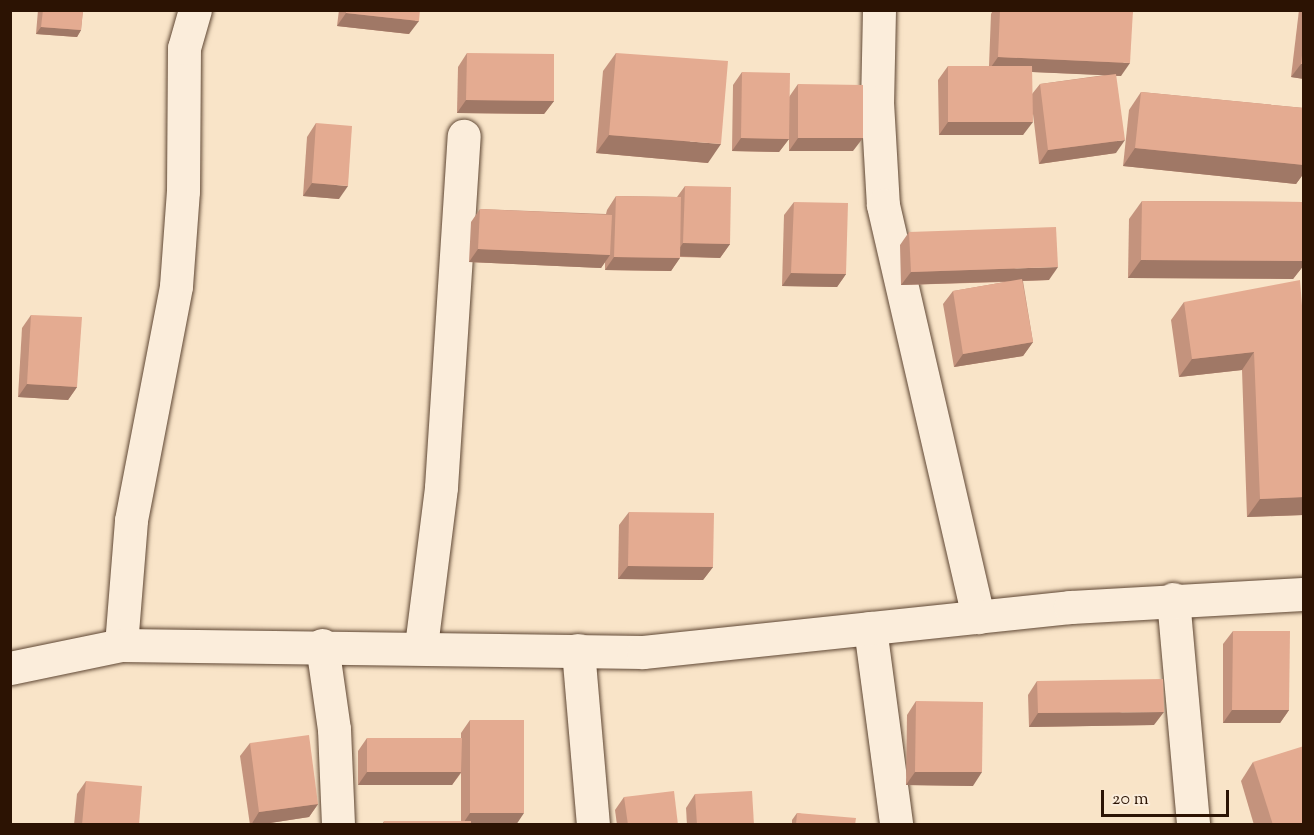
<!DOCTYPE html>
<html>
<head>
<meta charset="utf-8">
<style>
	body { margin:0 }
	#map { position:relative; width:1314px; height:835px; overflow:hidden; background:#f9e4c8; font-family:"Sorts Mill Goudy",serif }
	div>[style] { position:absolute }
	.roads { filter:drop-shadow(0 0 2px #5f4734) drop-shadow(0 0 2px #5f4734) }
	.street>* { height:33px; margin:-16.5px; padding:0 16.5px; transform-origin:16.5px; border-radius:16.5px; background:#fbeddb }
	.wall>* { inset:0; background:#c4937d }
	.shaded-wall>* { inset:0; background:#a07866 }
	.building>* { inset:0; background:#e4ab91 }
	span { translate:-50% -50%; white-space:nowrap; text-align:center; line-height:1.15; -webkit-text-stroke:4.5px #fbeddb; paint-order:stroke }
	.frame { position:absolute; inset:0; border:12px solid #2c1303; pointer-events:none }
	.scale { position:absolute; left:1101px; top:790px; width:128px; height:27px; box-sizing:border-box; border:3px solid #2c1303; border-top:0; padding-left:8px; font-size:18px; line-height:21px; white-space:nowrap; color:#2c1303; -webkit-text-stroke:4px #fbeddb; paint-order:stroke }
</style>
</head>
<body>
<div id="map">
	<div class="roads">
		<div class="street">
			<i style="left:879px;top:10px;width:92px;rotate:91.2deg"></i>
			<i style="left:877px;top:102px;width:103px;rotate:86.7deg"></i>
			<i style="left:883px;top:205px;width:423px;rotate:77deg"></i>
			<i style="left:1173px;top:599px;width:226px;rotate:84.9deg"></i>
			<i style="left:870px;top:628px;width:198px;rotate:82.4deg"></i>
			<i style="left:121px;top:645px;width:125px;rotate:-85.4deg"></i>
			<i style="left:131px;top:520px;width:238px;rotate:-79.1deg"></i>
			<i style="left:176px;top:286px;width:95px;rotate:-85.8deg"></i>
			<i style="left:183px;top:191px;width:143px;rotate:-89.6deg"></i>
			<i style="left:184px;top:48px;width:40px;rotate:-74deg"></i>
			<i style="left:322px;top:645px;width:85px;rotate:81.9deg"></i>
			<i style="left:334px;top:729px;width:95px;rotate:87.6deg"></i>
			<i style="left:421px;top:646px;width:160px;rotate:-82.8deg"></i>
			<i style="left:441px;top:487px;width:352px;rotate:-86.3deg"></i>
			<i style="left:578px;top:650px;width:175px;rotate:85.1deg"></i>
			<i style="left:10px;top:668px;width:113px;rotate:-11.7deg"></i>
			<i style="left:121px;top:645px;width:522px;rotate:0.77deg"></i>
			<i style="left:643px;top:652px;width:429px;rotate:-6deg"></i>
			<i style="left:1070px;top:607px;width:234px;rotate:-3.2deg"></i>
		</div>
	</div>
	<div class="wall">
		<i style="clip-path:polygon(38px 10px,83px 10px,81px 30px,77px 37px,36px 34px)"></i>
		<i style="clip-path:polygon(339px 10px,420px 10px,409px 34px,337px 26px)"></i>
		<i style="clip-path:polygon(evenodd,993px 10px,1133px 10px,1121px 76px,1116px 76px,1116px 153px,1039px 164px,1033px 114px,1023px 135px,939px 135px,938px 80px,948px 66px,989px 66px,991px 14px,993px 10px,1032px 72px,1105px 75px,1040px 84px,1032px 94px,1032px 72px)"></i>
		<i style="clip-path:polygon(1299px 10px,1304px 10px,1304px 79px,1291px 77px)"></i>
		<i style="clip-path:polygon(467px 53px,554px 101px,544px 114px,457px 113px,458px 67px)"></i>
		<i style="clip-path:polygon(616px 53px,708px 163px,596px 153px,603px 71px)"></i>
		<i style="clip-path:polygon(742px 72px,789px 97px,798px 84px,853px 151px,789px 151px,789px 135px,789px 139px,779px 152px,732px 151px,733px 85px)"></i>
		<i style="clip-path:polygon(1141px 92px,1304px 108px,1304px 173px,1296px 184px,1123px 166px,1129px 110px)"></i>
		<i style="clip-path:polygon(316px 123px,339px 199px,303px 196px,307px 137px)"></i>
		<i style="clip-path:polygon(685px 186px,730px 244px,720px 258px,680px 257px,671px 271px,605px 270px,605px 262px,601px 268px,469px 262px,471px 222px,480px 209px,606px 214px,607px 210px,616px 196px,677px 197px)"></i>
		<i style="clip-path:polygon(1142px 201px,1304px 202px,1304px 265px,1293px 279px,1128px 278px,1129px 219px)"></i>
		<i style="clip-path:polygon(794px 202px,846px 274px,837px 287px,782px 286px,784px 215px)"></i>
		<i style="clip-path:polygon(909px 232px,1049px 280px,1023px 281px,1033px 342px,1023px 356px,954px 367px,943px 304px,953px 291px,1005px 282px,901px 285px,900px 245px)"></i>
		<i style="clip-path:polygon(1184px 302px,1304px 331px,1304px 514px,1303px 515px,1247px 517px,1242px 370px,1179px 377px,1171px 320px)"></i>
		<i style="clip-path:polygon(31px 315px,77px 387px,68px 400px,18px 397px,22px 328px)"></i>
		<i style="clip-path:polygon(629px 512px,713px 567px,703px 580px,618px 579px,619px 525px)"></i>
		<i style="clip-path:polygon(1233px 631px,1289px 710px,1280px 723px,1223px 723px,1223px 644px)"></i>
		<i style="clip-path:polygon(1037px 681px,1154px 725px,1029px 727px,1028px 695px)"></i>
		<i style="clip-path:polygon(916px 701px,973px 786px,906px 785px,907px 715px)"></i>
		<i style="clip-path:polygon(470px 720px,516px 825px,382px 825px,384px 821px,461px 821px,461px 773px,452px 785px,358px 785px,358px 751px,367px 738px,461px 738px,461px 733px)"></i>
		<i style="clip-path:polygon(250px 743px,318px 804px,309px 817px,257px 825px,250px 825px,240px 756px)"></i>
		<i style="clip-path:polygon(1253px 762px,1304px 825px,1254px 825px,1241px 781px)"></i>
		<i style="clip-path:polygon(86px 781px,139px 825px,74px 825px,77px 794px)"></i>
		<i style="clip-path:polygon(695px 794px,754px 825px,687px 825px,686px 808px)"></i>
		<i style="clip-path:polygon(624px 797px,678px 825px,617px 825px,615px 810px)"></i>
		<i style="clip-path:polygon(797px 813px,855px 825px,792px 825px,792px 820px)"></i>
	</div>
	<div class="shaded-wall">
		<i style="clip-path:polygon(346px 13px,419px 21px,409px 34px,337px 26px)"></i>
		<i style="clip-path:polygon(41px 27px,81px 30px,77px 37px,36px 34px)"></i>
		<i style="clip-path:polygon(998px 57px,1130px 63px,1121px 76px,989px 70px)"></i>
		<i style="clip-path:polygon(1301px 64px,1304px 64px,1304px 79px,1291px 77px)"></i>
		<i style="clip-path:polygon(466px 100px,554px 101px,544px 114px,457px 113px)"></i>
		<i style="clip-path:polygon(948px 122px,1033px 122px,1023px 135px,939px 135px)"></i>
		<i style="clip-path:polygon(609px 135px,721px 144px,708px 163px,596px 153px)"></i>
		<i style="clip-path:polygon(741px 138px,789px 139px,779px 152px,732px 151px)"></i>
		<i style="clip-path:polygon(798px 138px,863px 138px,853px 151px,789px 151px)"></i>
		<i style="clip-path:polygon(1125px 140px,1116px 153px,1039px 164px,1048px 150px)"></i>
		<i style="clip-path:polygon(1135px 148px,1304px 165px,1304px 173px,1296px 184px,1123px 166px)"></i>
		<i style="clip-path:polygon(312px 183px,348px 186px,339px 199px,303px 196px)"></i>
		<i style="clip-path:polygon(683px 243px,730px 244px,720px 258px,674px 256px)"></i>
		<i style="clip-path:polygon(478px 249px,610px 255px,601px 268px,469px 262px)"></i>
		<i style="clip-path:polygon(614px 257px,680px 258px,671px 271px,605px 270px)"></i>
		<i style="clip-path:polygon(1141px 260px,1304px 261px,1304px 265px,1293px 279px,1128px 278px)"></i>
		<i style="clip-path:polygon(1058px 267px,1049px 280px,901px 285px,911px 272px)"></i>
		<i style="clip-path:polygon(791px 273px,846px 274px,837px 287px,782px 286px)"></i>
		<i style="clip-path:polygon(1033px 342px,1023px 356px,954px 367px,963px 354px)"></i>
		<i style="clip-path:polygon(1254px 352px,1242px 370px,1179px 377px,1192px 359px)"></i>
		<i style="clip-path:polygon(27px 384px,77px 387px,68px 400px,18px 397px)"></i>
		<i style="clip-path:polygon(1304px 497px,1304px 514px,1303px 515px,1247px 517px,1260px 499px)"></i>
		<i style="clip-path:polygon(628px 566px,713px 567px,703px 580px,618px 579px)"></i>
		<i style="clip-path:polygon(1232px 710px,1289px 710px,1280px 723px,1223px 723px)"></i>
		<i style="clip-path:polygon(1164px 712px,1154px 725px,1029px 727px,1038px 713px)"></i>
		<i style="clip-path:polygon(367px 772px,461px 772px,452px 785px,358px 785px)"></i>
		<i style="clip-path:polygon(915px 772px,982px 772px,973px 786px,906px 785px)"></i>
		<i style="clip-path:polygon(318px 804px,309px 817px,257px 825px,251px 825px,259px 812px)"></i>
		<i style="clip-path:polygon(470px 813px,524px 813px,516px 825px,462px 825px)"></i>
	</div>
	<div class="building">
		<i style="clip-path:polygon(43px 10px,83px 10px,81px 30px,41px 27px)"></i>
		<i style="clip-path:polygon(346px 10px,420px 10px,419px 21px,346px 13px)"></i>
		<i style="clip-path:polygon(1000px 10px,1133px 10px,1130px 63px,998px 57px)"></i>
		<i style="clip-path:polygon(1304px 39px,1304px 64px,1301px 64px)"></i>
		<i style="clip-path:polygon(467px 53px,554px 54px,554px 101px,466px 100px)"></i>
		<i style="clip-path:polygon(616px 53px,728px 61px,721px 144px,609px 135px)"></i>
		<i style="clip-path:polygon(948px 66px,1032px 66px,1033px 122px,948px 122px)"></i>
		<i style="clip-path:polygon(742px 72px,790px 73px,789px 139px,741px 138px)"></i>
		<i style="clip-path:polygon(1116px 74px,1125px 140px,1048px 150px,1040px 84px)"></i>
		<i style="clip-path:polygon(798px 84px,863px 85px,863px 138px,798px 138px)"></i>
		<i style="clip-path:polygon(1141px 92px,1304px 108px,1304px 165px,1135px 148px)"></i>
		<i style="clip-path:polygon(316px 123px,352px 126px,348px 186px,312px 183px)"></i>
		<i style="clip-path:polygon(685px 186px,731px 187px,730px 244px,683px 243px)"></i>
		<i style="clip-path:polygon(616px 196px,681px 197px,680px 258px,614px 257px)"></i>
		<i style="clip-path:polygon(1142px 201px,1304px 202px,1304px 261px,1141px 260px)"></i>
		<i style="clip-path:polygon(794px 202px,848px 203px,846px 274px,791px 273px)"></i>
		<i style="clip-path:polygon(480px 209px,612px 215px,610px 255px,478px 249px)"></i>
		<i style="clip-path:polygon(1056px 227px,1058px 267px,911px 272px,909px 232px)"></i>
		<i style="clip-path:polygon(1022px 279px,1033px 342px,963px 354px,953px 291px)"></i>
		<i style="clip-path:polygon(1300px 280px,1304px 331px,1304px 497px,1260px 499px,1254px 352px,1192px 359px,1184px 302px)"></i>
		<i style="clip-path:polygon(31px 315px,82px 317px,77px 387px,27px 384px)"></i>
		<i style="clip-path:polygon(629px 512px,714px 513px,713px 567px,628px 566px)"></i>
		<i style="clip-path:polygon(1233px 631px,1290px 631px,1289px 710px,1232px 710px)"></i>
		<i style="clip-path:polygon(1163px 679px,1164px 712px,1038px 713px,1037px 681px)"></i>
		<i style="clip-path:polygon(916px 701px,983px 702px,982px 772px,915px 772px)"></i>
		<i style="clip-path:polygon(470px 720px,524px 720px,524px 813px,470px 813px)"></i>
		<i style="clip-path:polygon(309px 735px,318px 804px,259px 812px,250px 743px)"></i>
		<i style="clip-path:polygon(367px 738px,462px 738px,461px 772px,367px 772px)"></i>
		<i style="clip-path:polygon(1304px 746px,1304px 825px,1273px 825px,1253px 762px)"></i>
		<i style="clip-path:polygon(86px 781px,142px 786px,139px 825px,82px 825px)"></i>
		<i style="clip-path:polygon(674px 791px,678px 825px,628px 825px,624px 797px)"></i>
		<i style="clip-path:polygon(752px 791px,754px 825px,697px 825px,695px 794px)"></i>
		<i style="clip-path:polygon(797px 813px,856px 818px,855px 825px,796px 825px)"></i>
		<i style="clip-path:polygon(384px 821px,471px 821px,471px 825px,384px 825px)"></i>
	</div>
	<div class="frame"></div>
	<div class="scale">20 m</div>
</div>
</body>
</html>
